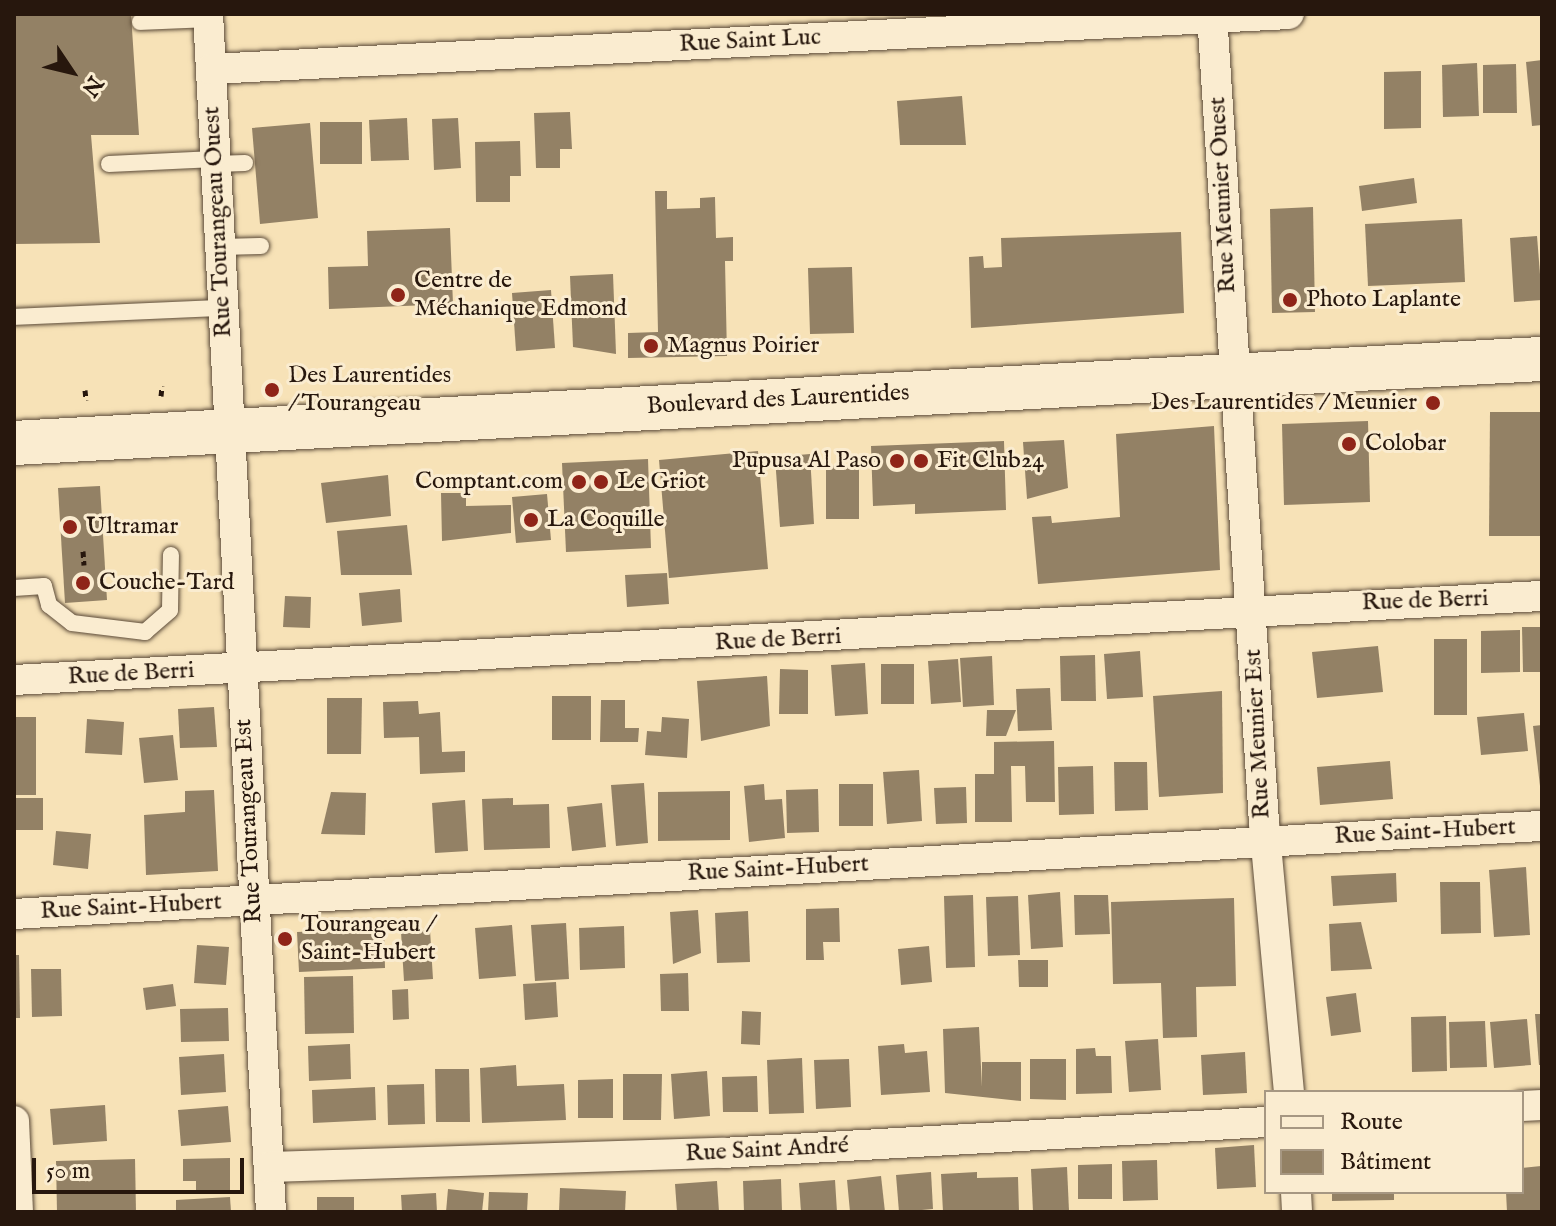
<!DOCTYPE html>
<html>
<head>
<meta charset="utf-8">
<style>
	body { margin:0 }
	#map { position:relative; width:1556px; height:1226px; overflow:hidden; background:#f7e2b7; font-family:"IM FELL English",serif }
	div>[style] { position:absolute }
	.building>* { inset:0; background:#938165 }
	.path>* { height:5px; margin-top:-2.5px; transform-origin:0; background:repeating-linear-gradient(90deg,#27170d 0 6px,transparent 0 10px) }
	.roads { filter:drop-shadow(0 0 2px #5b4a38) drop-shadow(0 0 2px #5b4a38) }
	.service>* { height:16px; margin:-8px; padding:0 8px; transform-origin:8px; border-radius:8px; background:#faecd0 }
	.minor>* { height:30px; margin:-15px; padding:0 15px; transform-origin:15px; border-radius:15px; background:#faecd0 }
	.secondary>* { height:44px; margin:-22px; padding:0 22px; transform-origin:22px; border-radius:22px; background:#faecd0 }
	.dots>* { width:22px; height:22px; translate:-50% -50%; box-sizing:border-box; border:4px solid #faecd0; border-radius:50% }
	span { translate:-50% -50%; white-space:nowrap; text-align:center; line-height:1.15; -webkit-text-stroke:6px #faecd0; paint-order:stroke }
	.street-label { font-size:24px; color:#27170d }
	.poi-label { font-size:24px; color:#27170d }
	.left { translate:0 -50%; text-align:left }
	.right { translate:-100% -50%; text-align:right }
	.frame { position:absolute; inset:0; border:16px solid #27170d; pointer-events:none }
	.legend { position:absolute; left:1264px; top:1090px; width:260px; height:104px; box-sizing:border-box; background:#faecd0; border:2px solid #a69782; margin:0; padding:10px 14px; list-style:none; font-size:24px; color:#27170d }
	.legend li { display:flex; align-items:center; gap:16px; height:40px }
	.legend b { width:40px; border:2px solid #a69782 }
	.north { position:absolute; left:32px; top:32px; width:80px; height:80px; -webkit-text-stroke:6px #faecd0; paint-order:stroke; rotate:125deg; font-size:22px; font-weight:700; line-height:32px; text-align:center; color:#27170d }
	.north::after { content:''; display:block; margin:auto; width:28px; height:36px; background:#27170d; clip-path:polygon(50% 0,100% 100%,50% 72%,0 100%) }
	.scale { position:absolute; left:32px; top:1158px; width:212px; height:36px; box-sizing:border-box; border:4px solid #27170d; border-top:0; padding-left:10px; font-size:24px; line-height:28px; white-space:nowrap; color:#27170d; -webkit-text-stroke:6px #faecd0; paint-order:stroke }
</style>
</head>
<body>
<div id="map">
	<div class="building">
		<i style="clip-path:polygon(14px 14px,131px 14px,139px 135px,91px 135px,100px 243px,14px 244px)"></i>
		<i style="clip-path:polygon(1542px 60px,1542px 125px,1532px 126px,1526px 62px)"></i>
		<i style="clip-path:polygon(1477px 63px,1479px 116px,1443px 117px,1442px 65px)"></i>
		<i style="clip-path:polygon(1516px 64px,1517px 113px,1483px 113px,1483px 65px)"></i>
		<i style="clip-path:polygon(1421px 71px,1421px 128px,1384px 129px,1384px 72px)"></i>
		<i style="clip-path:polygon(962px 96px,966px 145px,900px 145px,897px 101px)"></i>
		<i style="clip-path:polygon(570px 112px,572px 149px,560px 149px,560px 168px,536px 168px,534px 113px)"></i>
		<i style="clip-path:polygon(407px 118px,409px 160px,371px 161px,369px 120px)"></i>
		<i style="clip-path:polygon(458px 118px,461px 168px,434px 170px,432px 119px)"></i>
		<i style="clip-path:polygon(320px 122px,362px 122px,362px 164px,320px 164px)"></i>
		<i style="clip-path:polygon(310px 123px,318px 218px,260px 224px,252px 128px)"></i>
		<i style="clip-path:polygon(520px 141px,521px 176px,510px 176px,510px 202px,476px 202px,475px 142px)"></i>
		<i style="clip-path:polygon(1414px 178px,1417px 203px,1362px 211px,1359px 186px)"></i>
		<i style="clip-path:polygon(655px 191px,667px 191px,667px 209px,700px 208px,700px 198px,715px 197px,716px 238px,733px 237px,733px 261px,725px 261px,727px 356px,628px 358px,628px 333px,658px 332px)"></i>
		<i style="clip-path:polygon(1313px 207px,1315px 312px,1272px 313px,1270px 209px)"></i>
		<i style="clip-path:polygon(1462px 219px,1465px 282px,1368px 286px,1365px 224px)"></i>
		<i style="clip-path:polygon(450px 228px,453px 304px,329px 309px,328px 267px,368px 266px,367px 231px)"></i>
		<i style="clip-path:polygon(1181px 232px,1184px 313px,971px 328px,969px 257px,983px 256px,984px 268px,1002px 267px,1001px 238px)"></i>
		<i style="clip-path:polygon(1537px 236px,1542px 300px,1514px 302px,1510px 238px)"></i>
		<i style="clip-path:polygon(852px 267px,854px 333px,810px 334px,808px 268px)"></i>
		<i style="clip-path:polygon(613px 274px,616px 354px,573px 347px,570px 276px)"></i>
		<i style="clip-path:polygon(551px 290px,555px 348px,516px 351px,512px 293px)"></i>
		<i style="clip-path:polygon(1490px 412px,1542px 412px,1542px 536px,1489px 536px)"></i>
		<i style="clip-path:polygon(1368px 421px,1370px 502px,1284px 505px,1282px 424px)"></i>
		<i style="clip-path:polygon(1214px 426px,1220px 570px,1038px 584px,1032px 517px,1051px 516px,1052px 523px,1120px 517px,1116px 434px)"></i>
		<i style="clip-path:polygon(1064px 440px,1068px 488px,1027px 499px,1023px 442px)"></i>
		<i style="clip-path:polygon(1004px 441px,1006px 510px,915px 514px,915px 504px,873px 506px,871px 446px)"></i>
		<i style="clip-path:polygon(758px 451px,768px 569px,669px 578px,659px 460px)"></i>
		<i style="clip-path:polygon(810px 454px,814px 524px,780px 527px,775px 457px)"></i>
		<i style="clip-path:polygon(648px 459px,651px 548px,566px 552px,562px 463px)"></i>
		<i style="clip-path:polygon(859px 465px,859px 519px,826px 519px,826px 466px)"></i>
		<i style="clip-path:polygon(388px 475px,391px 516px,326px 523px,321px 483px)"></i>
		<i style="clip-path:polygon(100px 486px,107px 600px,65px 603px,58px 488px)"></i>
		<i style="clip-path:polygon(441px 493px,466px 493px,466px 506px,511px 505px,511px 533px,442px 541px)"></i>
		<i style="clip-path:polygon(547px 494px,551px 540px,516px 543px,512px 497px)"></i>
		<i style="clip-path:polygon(407px 525px,412px 575px,341px 575px,337px 531px)"></i>
		<i style="clip-path:polygon(667px 573px,669px 604px,627px 607px,625px 575px)"></i>
		<i style="clip-path:polygon(400px 589px,402px 622px,362px 626px,359px 593px)"></i>
		<i style="clip-path:polygon(285px 596px,311px 597px,310px 628px,283px 627px)"></i>
		<i style="clip-path:polygon(1522px 627px,1542px 627px,1542px 672px,1523px 672px)"></i>
		<i style="clip-path:polygon(1520px 630px,1520px 672px,1481px 673px,1481px 631px)"></i>
		<i style="clip-path:polygon(1434px 639px,1467px 639px,1467px 715px,1434px 715px)"></i>
		<i style="clip-path:polygon(1378px 646px,1383px 692px,1317px 698px,1312px 652px)"></i>
		<i style="clip-path:polygon(1140px 651px,1143px 697px,1107px 699px,1104px 654px)"></i>
		<i style="clip-path:polygon(1095px 655px,1096px 701px,1061px 701px,1060px 656px)"></i>
		<i style="clip-path:polygon(992px 656px,994px 705px,963px 707px,960px 658px)"></i>
		<i style="clip-path:polygon(958px 659px,961px 702px,931px 704px,928px 661px)"></i>
		<i style="clip-path:polygon(865px 663px,868px 714px,835px 716px,831px 665px)"></i>
		<i style="clip-path:polygon(881px 664px,914px 664px,914px 704px,881px 704px)"></i>
		<i style="clip-path:polygon(780px 669px,808px 670px,808px 714px,779px 714px)"></i>
		<i style="clip-path:polygon(767px 676px,770px 726px,701px 741px,697px 681px)"></i>
		<i style="clip-path:polygon(1050px 688px,1052px 730px,1018px 731px,1016px 689px)"></i>
		<i style="clip-path:polygon(1222px 691px,1223px 793px,1159px 797px,1153px 696px)"></i>
		<i style="clip-path:polygon(552px 696px,591px 696px,591px 740px,552px 740px)"></i>
		<i style="clip-path:polygon(327px 698px,362px 698px,361px 754px,327px 754px)"></i>
		<i style="clip-path:polygon(601px 700px,625px 700px,625px 728px,639px 728px,638px 742px,600px 742px)"></i>
		<i style="clip-path:polygon(418px 701px,419px 714px,440px 712px,442px 752px,465px 751px,465px 772px,420px 774px,419px 737px,384px 738px,383px 702px)"></i>
		<i style="clip-path:polygon(214px 707px,217px 747px,180px 748px,178px 709px)"></i>
		<i style="clip-path:polygon(987px 710px,1016px 710px,1006px 736px,986px 736px)"></i>
		<i style="clip-path:polygon(1524px 713px,1528px 751px,1481px 755px,1477px 717px)"></i>
		<i style="clip-path:polygon(14px 717px,36px 717px,36px 795px,14px 795px)"></i>
		<i style="clip-path:polygon(662px 717px,689px 719px,687px 758px,645px 755px,647px 731px,661px 732px)"></i>
		<i style="clip-path:polygon(87px 719px,124px 722px,122px 755px,85px 753px)"></i>
		<i style="clip-path:polygon(1542px 725px,1542px 786px,1540px 786px,1533px 726px)"></i>
		<i style="clip-path:polygon(173px 735px,178px 780px,144px 783px,139px 738px)"></i>
		<i style="clip-path:polygon(1054px 741px,1055px 802px,1026px 802px,1025px 766px,1011px 766px,1012px 822px,975px 822px,975px 774px,994px 774px,994px 742px)"></i>
		<i style="clip-path:polygon(1390px 761px,1393px 799px,1320px 805px,1317px 767px)"></i>
		<i style="clip-path:polygon(1114px 762px,1147px 762px,1148px 810px,1115px 811px)"></i>
		<i style="clip-path:polygon(1093px 766px,1094px 814px,1059px 815px,1058px 767px)"></i>
		<i style="clip-path:polygon(919px 770px,922px 821px,887px 824px,883px 772px)"></i>
		<i style="clip-path:polygon(644px 783px,648px 843px,616px 846px,611px 785px)"></i>
		<i style="clip-path:polygon(764px 784px,765px 800px,782px 799px,785px 838px,749px 842px,744px 786px)"></i>
		<i style="clip-path:polygon(839px 784px,873px 784px,873px 826px,839px 826px)"></i>
		<i style="clip-path:polygon(966px 787px,967px 823px,936px 824px,934px 788px)"></i>
		<i style="clip-path:polygon(818px 789px,819px 832px,787px 833px,786px 790px)"></i>
		<i style="clip-path:polygon(214px 790px,218px 871px,146px 875px,144px 815px,185px 812px,185px 791px)"></i>
		<i style="clip-path:polygon(730px 791px,730px 840px,658px 841px,658px 792px)"></i>
		<i style="clip-path:polygon(331px 792px,366px 793px,365px 835px,321px 834px)"></i>
		<i style="clip-path:polygon(14px 798px,43px 798px,43px 830px,14px 830px)"></i>
		<i style="clip-path:polygon(513px 798px,513px 805px,549px 804px,550px 848px,484px 850px,482px 799px)"></i>
		<i style="clip-path:polygon(465px 800px,468px 851px,435px 853px,432px 803px)"></i>
		<i style="clip-path:polygon(602px 803px,606px 847px,572px 851px,567px 807px)"></i>
		<i style="clip-path:polygon(56px 831px,91px 834px,88px 869px,53px 865px)"></i>
		<i style="clip-path:polygon(1526px 867px,1530px 935px,1494px 937px,1489px 870px)"></i>
		<i style="clip-path:polygon(1396px 873px,1397px 902px,1333px 906px,1331px 876px)"></i>
		<i style="clip-path:polygon(1440px 882px,1480px 882px,1481px 933px,1441px 934px)"></i>
		<i style="clip-path:polygon(1060px 892px,1063px 947px,1031px 949px,1028px 895px)"></i>
		<i style="clip-path:polygon(973px 895px,975px 967px,946px 968px,944px 896px)"></i>
		<i style="clip-path:polygon(1074px 895px,1108px 895px,1110px 934px,1075px 935px)"></i>
		<i style="clip-path:polygon(1018px 896px,1020px 955px,988px 956px,986px 897px)"></i>
		<i style="clip-path:polygon(1234px 898px,1236px 986px,1196px 987px,1197px 1037px,1163px 1038px,1161px 983px,1113px 984px,1111px 902px)"></i>
		<i style="clip-path:polygon(839px 908px,840px 942px,823px 942px,824px 960px,806px 960px,806px 909px)"></i>
		<i style="clip-path:polygon(698px 910px,701px 953px,673px 964px,670px 912px)"></i>
		<i style="clip-path:polygon(748px 911px,750px 962px,717px 963px,715px 913px)"></i>
		<i style="clip-path:polygon(1361px 922px,1372px 969px,1331px 971px,1329px 924px)"></i>
		<i style="clip-path:polygon(566px 923px,569px 979px,535px 981px,531px 925px)"></i>
		<i style="clip-path:polygon(512px 925px,516px 976px,479px 979px,475px 928px)"></i>
		<i style="clip-path:polygon(624px 926px,625px 968px,580px 970px,579px 928px)"></i>
		<i style="clip-path:polygon(384px 928px,385px 968px,299px 972px,297px 932px)"></i>
		<i style="clip-path:polygon(430px 930px,433px 979px,404px 981px,401px 932px)"></i>
		<i style="clip-path:polygon(197px 945px,229px 947px,226px 985px,194px 983px)"></i>
		<i style="clip-path:polygon(929px 946px,932px 982px,901px 985px,898px 949px)"></i>
		<i style="clip-path:polygon(14px 955px,19px 955px,20px 1018px,14px 1018px)"></i>
		<i style="clip-path:polygon(1018px 960px,1048px 960px,1048px 987px,1019px 987px)"></i>
		<i style="clip-path:polygon(31px 969px,61px 969px,62px 1016px,32px 1017px)"></i>
		<i style="clip-path:polygon(688px 973px,689px 1011px,661px 1011px,660px 974px)"></i>
		<i style="clip-path:polygon(353px 976px,354px 1033px,305px 1034px,304px 977px)"></i>
		<i style="clip-path:polygon(556px 982px,558px 1017px,525px 1020px,523px 984px)"></i>
		<i style="clip-path:polygon(173px 984px,176px 1006px,146px 1010px,143px 988px)"></i>
		<i style="clip-path:polygon(408px 989px,409px 1019px,393px 1020px,392px 990px)"></i>
		<i style="clip-path:polygon(1356px 993px,1361px 1032px,1331px 1036px,1326px 997px)"></i>
		<i style="clip-path:polygon(228px 1008px,229px 1041px,181px 1042px,180px 1009px)"></i>
		<i style="clip-path:polygon(742px 1011px,761px 1012px,760px 1045px,741px 1044px)"></i>
		<i style="clip-path:polygon(1535px 1014px,1542px 1014px,1542px 1065px,1539px 1065px)"></i>
		<i style="clip-path:polygon(1446px 1016px,1447px 1071px,1412px 1072px,1411px 1017px)"></i>
		<i style="clip-path:polygon(1527px 1019px,1531px 1065px,1494px 1068px,1490px 1022px)"></i>
		<i style="clip-path:polygon(1485px 1021px,1487px 1067px,1450px 1068px,1449px 1022px)"></i>
		<i style="clip-path:polygon(979px 1027px,982px 1087px,982px 1062px,1021px 1062px,1021px 1101px,945px 1093px,943px 1029px)"></i>
		<i style="clip-path:polygon(1158px 1039px,1161px 1090px,1129px 1092px,1125px 1041px)"></i>
		<i style="clip-path:polygon(350px 1044px,351px 1079px,309px 1081px,308px 1046px)"></i>
		<i style="clip-path:polygon(904px 1044px,905px 1053px,927px 1051px,930px 1092px,881px 1095px,878px 1046px)"></i>
		<i style="clip-path:polygon(1095px 1048px,1096px 1056px,1111px 1056px,1112px 1093px,1076px 1094px,1076px 1049px)"></i>
		<i style="clip-path:polygon(1245px 1052px,1247px 1093px,1203px 1095px,1201px 1055px)"></i>
		<i style="clip-path:polygon(224px 1054px,226px 1092px,181px 1095px,179px 1057px)"></i>
		<i style="clip-path:polygon(802px 1058px,804px 1113px,769px 1114px,767px 1060px)"></i>
		<i style="clip-path:polygon(849px 1059px,851px 1107px,816px 1109px,814px 1060px)"></i>
		<i style="clip-path:polygon(1030px 1059px,1066px 1059px,1066px 1100px,1030px 1099px)"></i>
		<i style="clip-path:polygon(516px 1065px,517px 1086px,564px 1084px,566px 1120px,482px 1123px,480px 1068px)"></i>
		<i style="clip-path:polygon(435px 1069px,469px 1069px,470px 1122px,436px 1122px)"></i>
		<i style="clip-path:polygon(707px 1071px,710px 1116px,674px 1119px,671px 1074px)"></i>
		<i style="clip-path:polygon(623px 1074px,662px 1074px,661px 1120px,623px 1120px)"></i>
		<i style="clip-path:polygon(757px 1076px,758px 1112px,723px 1112px,722px 1077px)"></i>
		<i style="clip-path:polygon(613px 1079px,613px 1118px,578px 1118px,578px 1080px)"></i>
		<i style="clip-path:polygon(424px 1084px,425px 1124px,388px 1125px,387px 1085px)"></i>
		<i style="clip-path:polygon(375px 1087px,376px 1120px,313px 1123px,312px 1090px)"></i>
		<i style="clip-path:polygon(105px 1105px,107px 1141px,53px 1145px,50px 1109px)"></i>
		<i style="clip-path:polygon(228px 1106px,231px 1142px,181px 1146px,178px 1110px)"></i>
		<i style="clip-path:polygon(1254px 1145px,1256px 1187px,1217px 1189px,1215px 1148px)"></i>
		<i style="clip-path:polygon(230px 1158px,230px 1193px,196px 1194px,196px 1181px,183px 1181px,183px 1159px)"></i>
		<i style="clip-path:polygon(135px 1159px,136px 1212px,57px 1212px,56px 1161px)"></i>
		<i style="clip-path:polygon(1157px 1160px,1158px 1200px,1123px 1201px,1122px 1161px)"></i>
		<i style="clip-path:polygon(1112px 1164px,1112px 1199px,1078px 1199px,1078px 1165px)"></i>
		<i style="clip-path:polygon(1541px 1166px,1542px 1212px,1507px 1212px,1506px 1192px,1522px 1192px,1522px 1168px)"></i>
		<i style="clip-path:polygon(1067px 1167px,1069px 1211px,1033px 1212px,1031px 1169px)"></i>
		<i style="clip-path:polygon(931px 1172px,933px 1209px,899px 1212px,896px 1175px)"></i>
		<i style="clip-path:polygon(977px 1172px,977px 1178px,1018px 1177px,1019px 1212px,943px 1212px,941px 1174px)"></i>
		<i style="clip-path:polygon(881px 1176px,885px 1212px,850px 1212px,847px 1180px)"></i>
		<i style="clip-path:polygon(781px 1179px,782px 1212px,744px 1212px,743px 1181px)"></i>
		<i style="clip-path:polygon(835px 1180px,837px 1212px,801px 1212px,799px 1183px)"></i>
		<i style="clip-path:polygon(717px 1181px,719px 1212px,677px 1212px,675px 1184px)"></i>
		<i style="clip-path:polygon(560px 1188px,626px 1191px,625px 1212px,559px 1212px)"></i>
		<i style="clip-path:polygon(448px 1189px,484px 1193px,482px 1212px,446px 1212px)"></i>
		<i style="clip-path:polygon(489px 1192px,528px 1193px,527px 1212px,488px 1212px)"></i>
		<i style="clip-path:polygon(1332px 1192px,1394px 1192px,1394px 1200px,1332px 1201px)"></i>
		<i style="clip-path:polygon(436px 1193px,437px 1212px,402px 1212px,401px 1195px)"></i>
		<i style="clip-path:polygon(230px 1197px,231px 1212px,176px 1212px,176px 1200px)"></i>
		<i style="clip-path:polygon(317px 1197px,354px 1197px,354px 1212px,317px 1212px)"></i>
	</div>
	<div class="path">
		<i style="left:85px;top:390px;width:10px;rotate:84deg"></i>
		<i style="left:161px;top:396px;width:10px;rotate:-84deg"></i>
		<i style="left:83px;top:551px;width:14px;rotate:86deg"></i>
	</div>
	<div class="roads">
		<div class="service">
			<i style="left:140px;top:22px;width:68px;rotate:-2.5deg"></i>
			<i style="left:109px;top:164px;width:106px;rotate:-2.7deg"></i>
			<i style="left:215px;top:164px;width:30px;rotate:-2deg"></i>
			<i style="left:219px;top:247px;width:42px;rotate:-1.4deg"></i>
			<i style="left:14px;top:317px;width:208px;rotate:-2.5deg"></i>
			<i style="left:14px;top:588px;width:30px;rotate:-4deg"></i>
			<i style="left:44px;top:586px;width:20px;rotate:75deg"></i>
			<i style="left:49px;top:605px;width:29px;rotate:38deg"></i>
			<i style="left:72px;top:623px;width:74px;rotate:7deg"></i>
			<i style="left:145px;top:632px;width:33px;rotate:-41deg"></i>
			<i style="left:170px;top:610px;width:55px;rotate:-89deg"></i>
		</div>
		<div class="minor">
			<i style="left:208px;top:14px;width:1200px;rotate:86.99deg"></i>
			<i style="left:1212px;top:14px;width:811px;rotate:86.32deg"></i>
			<i style="left:1264px;top:823px;width:270px;rotate:84.7deg"></i>
			<i style="left:211px;top:69px;width:1079px;rotate:-2.92deg"></i>
			<i style="left:14px;top:680px;width:1530px;rotate:-3.15deg"></i>
			<i style="left:14px;top:914px;width:1531px;rotate:-3.3deg"></i>
			<i style="left:1522px;top:1106px;width:20px;rotate:-3deg"></i>
			<i style="left:14px;top:1121px;width:91px;rotate:87.5deg"></i>
			<i style="left:269px;top:1167px;width:453px;rotate:-1.8deg"></i>
			<i style="left:722px;top:1153px;width:545px;rotate:-3.26deg"></i>
			<i style="left:1296px;top:1192px;width:20px;rotate:87deg"></i>
		</div>
		<div class="secondary">
			<i style="left:14px;top:443px;width:1530px;rotate:-3.15deg"></i>
		</div>
	</div>
	<div class="dots">
		<i style="left:398px;top:295px;background:#8f2418"></i>
		<i style="left:1290px;top:300px;background:#8f2418"></i>
		<i style="left:651px;top:346px;background:#8f2418"></i>
		<i style="left:272px;top:390px;background:#8f2418"></i>
		<i style="left:1433px;top:403px;background:#8f2418"></i>
		<i style="left:1349px;top:444px;background:#8f2418"></i>
		<i style="left:897px;top:461px;background:#8f2418"></i>
		<i style="left:921px;top:461px;background:#8f2418"></i>
		<i style="left:579px;top:482px;background:#8f2418"></i>
		<i style="left:601px;top:482px;background:#8f2418"></i>
		<i style="left:531px;top:520px;background:#8f2418"></i>
		<i style="left:70px;top:527px;background:#8f2418"></i>
		<i style="left:83px;top:583px;background:#8f2418"></i>
		<i style="left:285px;top:939px;background:#8f2418"></i>
	</div>
	<div class="street-label">
		<span style="left:750px;top:41px;rotate:-3deg">Rue Saint Luc</span>
		<span style="left:1223px;top:195px;rotate:-93deg">Rue Meunier Ouest</span>
		<span style="left:218px;top:222px;rotate:-93deg">Rue Tourangeau Ouest</span>
		<span style="left:778px;top:400px;rotate:-3deg">Boulevard des Laurentides</span>
		<span style="left:1425px;top:601px;rotate:-2deg">Rue de Berri</span>
		<span style="left:778px;top:640px;rotate:-3deg">Rue de Berri</span>
		<span style="left:131px;top:674px;rotate:-3deg">Rue de Berri</span>
		<span style="left:1258px;top:734px;rotate:-93deg">Rue Meunier Est</span>
		<span style="left:249px;top:821px;rotate:-93deg">Rue Tourangeau Est</span>
		<span style="left:1425px;top:832px;rotate:-3deg">Rue Saint-Hubert</span>
		<span style="left:778px;top:869px;rotate:-3deg">Rue Saint-Hubert</span>
		<span style="left:131px;top:907px;rotate:-3deg">Rue Saint-Hubert</span>
		<span style="left:767px;top:1150px;rotate:-3deg">Rue Saint André</span>
	</div>
	<div class="poi-label">
		<span class="left" style="left:414px;top:295px">Centre de<br>Méchanique Edmond</span>
		<span class="left" style="left:1306px;top:300px">Photo Laplante</span>
		<span class="left" style="left:667px;top:346px">Magnus Poirier</span>
		<span class="left" style="left:288px;top:390px">Des Laurentides<br>/ Tourangeau</span>
		<span class="right" style="left:1417px;top:403px">Des Laurentides / Meunier</span>
		<span class="left" style="left:1365px;top:444px">Colobar</span>
		<span class="right" style="left:881px;top:461px">Pupusa Al Paso</span>
		<span class="left" style="left:937px;top:461px">Fit Club24</span>
		<span class="right" style="left:563px;top:482px">Comptant.com</span>
		<span class="left" style="left:617px;top:482px">Le Griot</span>
		<span class="left" style="left:547px;top:520px">La Coquille</span>
		<span class="left" style="left:86px;top:527px">Ultramar</span>
		<span class="left" style="left:99px;top:583px">Couche-Tard</span>
		<span class="left" style="left:301px;top:939px">Tourangeau /<br>Saint-Hubert</span>
	</div>
	<div class="frame"></div>
	<ul class="legend">
	<li><b style="height:10px;background:#faecd0"></b>Route</li>
	<li><b style="height:22px;background:#938165"></b>Bâtiment</li>
	</ul>
	<div class="north">N</div>
	<div class="scale">50 m</div>
</div>
</body>
</html>
